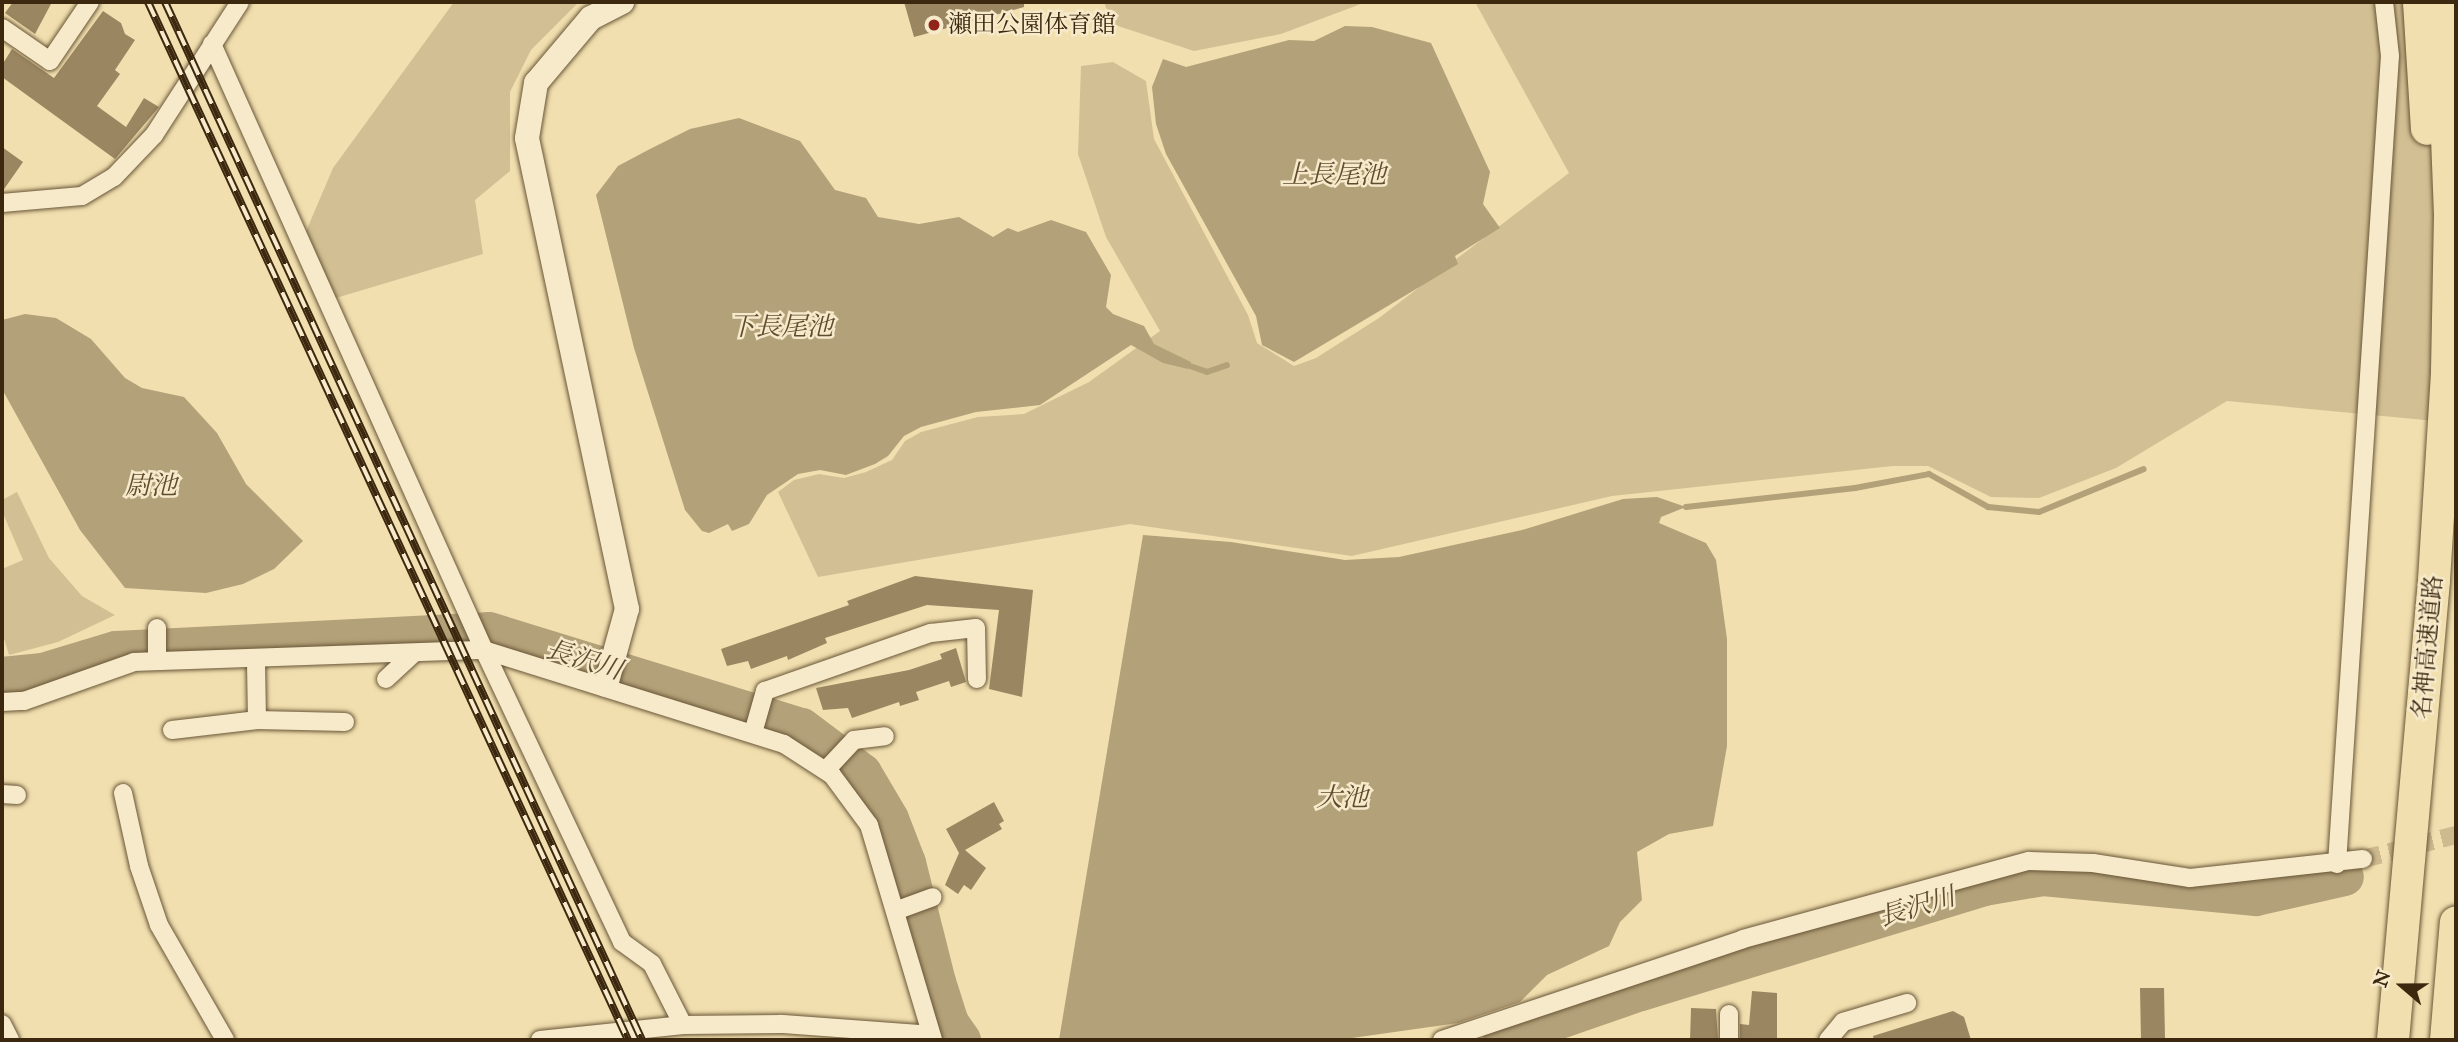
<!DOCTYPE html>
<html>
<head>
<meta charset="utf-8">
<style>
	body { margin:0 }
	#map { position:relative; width:2458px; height:1042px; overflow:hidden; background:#f1dfaf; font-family:"IM FELL Great Primer","Noto Serif JP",serif }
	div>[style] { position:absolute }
	.green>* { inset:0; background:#d2c094 }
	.water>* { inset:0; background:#b3a179 }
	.stream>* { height:6px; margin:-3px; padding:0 3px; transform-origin:3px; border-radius:3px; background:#b3a179 }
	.river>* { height:38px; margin:-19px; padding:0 19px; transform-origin:19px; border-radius:19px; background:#b3a179 }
	.building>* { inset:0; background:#9a8762 }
	.street-tunnel>* { height:18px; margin-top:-9px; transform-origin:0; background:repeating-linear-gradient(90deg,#cdba8f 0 18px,transparent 0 27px) }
	.roads { filter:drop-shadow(0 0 2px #695637) drop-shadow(0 0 2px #695637) }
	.street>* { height:18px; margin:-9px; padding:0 9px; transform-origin:9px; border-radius:9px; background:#f6eacb }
	.secondary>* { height:24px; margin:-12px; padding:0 12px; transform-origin:12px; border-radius:12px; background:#f6eacb }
	.highway>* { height:32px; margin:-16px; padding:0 16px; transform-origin:16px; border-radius:16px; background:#f1dfaf }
	.rail>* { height:8px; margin-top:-4px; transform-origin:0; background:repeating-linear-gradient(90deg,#f6eacb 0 16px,#3c280f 0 32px); box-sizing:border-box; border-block:2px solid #3c280f }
	.dots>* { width:19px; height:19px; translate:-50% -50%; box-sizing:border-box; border:4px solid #f6eacb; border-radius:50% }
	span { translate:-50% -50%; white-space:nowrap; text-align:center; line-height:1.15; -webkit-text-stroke:5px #f6eacb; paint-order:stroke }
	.poi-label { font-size:24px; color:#3c280f }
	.left { translate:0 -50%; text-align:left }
	.street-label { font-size:24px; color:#3c280f }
	.water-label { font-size:26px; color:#604c2f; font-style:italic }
	.frame { position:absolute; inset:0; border:4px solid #3c280f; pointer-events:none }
	.north { position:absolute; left:2367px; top:951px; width:70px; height:70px; -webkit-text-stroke:5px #f6eacb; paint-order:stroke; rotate:290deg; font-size:19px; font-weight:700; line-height:28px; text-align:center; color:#3c280f }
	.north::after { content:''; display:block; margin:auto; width:24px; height:32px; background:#3c280f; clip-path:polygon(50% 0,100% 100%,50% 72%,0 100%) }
</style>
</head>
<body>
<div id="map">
	<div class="green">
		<i style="clip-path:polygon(454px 2px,579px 2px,531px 50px,510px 92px,510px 171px,475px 200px,483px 254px,336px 298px,304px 236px,333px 168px)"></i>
		<i style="clip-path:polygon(1104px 2px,1366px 2px,1281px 34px,1194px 51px,1112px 24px)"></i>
		<i style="clip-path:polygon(1475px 2px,2456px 2px,2456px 423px,2227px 401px,2116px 468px,2039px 498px,1991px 497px,1928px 466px,1893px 466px,1612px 496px,1352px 556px,1130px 524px,818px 577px,778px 492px,794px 480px,819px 474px,844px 478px,866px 472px,892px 460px,905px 441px,921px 432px,978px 417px,1024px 414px,1089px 382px,1160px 331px,1106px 237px,1078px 154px,1081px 66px,1113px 62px,1146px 81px,1154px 139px,1248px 315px,1257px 343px,1294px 366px,1316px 358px,1379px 318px,1569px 173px)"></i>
		<i style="clip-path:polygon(17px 492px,49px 558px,82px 596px,115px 615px,58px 642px,9px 655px,2px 632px,2px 569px,23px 560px,2px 511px,2px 500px)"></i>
	</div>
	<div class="water">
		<i style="clip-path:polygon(1345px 26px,1372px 27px,1431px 43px,1490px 172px,1483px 204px,1500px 228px,1455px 256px,1458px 264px,1294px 362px,1262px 345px,1256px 316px,1166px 154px,1156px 124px,1152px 87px,1163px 59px,1186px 67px,1289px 40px,1314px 41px)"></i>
		<i style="clip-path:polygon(739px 118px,800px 141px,835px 190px,866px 198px,878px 217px,919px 224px,959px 217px,993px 237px,1008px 228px,1018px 232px,1051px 220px,1086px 232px,1111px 275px,1106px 307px,1113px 314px,1144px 326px,1154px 344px,1191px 362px,1188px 369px,1163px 363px,1131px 345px,1040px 405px,976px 412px,921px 427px,904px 436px,888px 456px,875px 464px,846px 475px,820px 470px,798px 474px,767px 495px,749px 524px,732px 531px,728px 524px,709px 533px,702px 531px,685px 510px,634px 348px,596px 195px,618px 166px,648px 150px,690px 129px)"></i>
		<i style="clip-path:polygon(25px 314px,56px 318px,91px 339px,125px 378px,142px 388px,184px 397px,217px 433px,246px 484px,303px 541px,274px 569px,243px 584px,206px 593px,125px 588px,80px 530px,2px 389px,2px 320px)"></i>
		<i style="clip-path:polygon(1657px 497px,1686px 507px,1661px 517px,1659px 523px,1706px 543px,1716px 560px,1727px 639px,1727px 746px,1713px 826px,1669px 834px,1637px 852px,1642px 900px,1620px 922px,1609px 946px,1547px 975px,1520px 1002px,1458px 1023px,1338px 1040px,1059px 1040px,1143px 535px,1231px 542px,1345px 560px,1399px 557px,1522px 530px,1623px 499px)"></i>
	</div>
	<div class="stream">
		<i style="left:1190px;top:366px;width:18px;rotate:19deg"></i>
		<i style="left:1207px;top:372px;width:21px;rotate:-19deg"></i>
		<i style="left:1686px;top:507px;width:170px;rotate:-6.4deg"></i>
		<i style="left:1855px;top:488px;width:75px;rotate:-10.7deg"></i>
		<i style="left:1929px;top:474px;width:68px;rotate:29.2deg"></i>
		<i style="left:1988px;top:507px;width:51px;rotate:5.6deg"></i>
		<i style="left:2039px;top:512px;width:113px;rotate:-22.3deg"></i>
	</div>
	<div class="river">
		<i style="left:2px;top:676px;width:41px;rotate:-5.6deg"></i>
		<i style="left:43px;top:672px;width:76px;rotate:-16.8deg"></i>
		<i style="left:116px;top:650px;width:373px;rotate:-2.9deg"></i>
		<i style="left:489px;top:631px;width:327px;rotate:17.1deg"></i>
		<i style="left:802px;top:727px;width:76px;rotate:37deg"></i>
		<i style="left:863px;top:773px;width:53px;rotate:59.6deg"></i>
		<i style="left:890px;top:819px;width:47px;rotate:68.9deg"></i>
		<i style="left:907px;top:863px;width:123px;rotate:75.9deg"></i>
		<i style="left:937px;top:982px;width:43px;rotate:72.4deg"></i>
		<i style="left:950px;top:1023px;width:21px;rotate:55deg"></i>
		<i style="left:1502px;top:1040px;width:147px;rotate:-19.1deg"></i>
		<i style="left:1641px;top:992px;width:359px;rotate:-17deg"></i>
		<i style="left:1984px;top:887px;width:60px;rotate:-9.6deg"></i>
		<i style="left:2043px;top:877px;width:214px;rotate:5.4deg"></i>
		<i style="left:2256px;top:897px;width:91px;rotate:-12.7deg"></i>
	</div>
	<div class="building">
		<i style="clip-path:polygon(13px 2px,52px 2px,35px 34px,5px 13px)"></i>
		<i style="clip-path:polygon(904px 2px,1024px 2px,1024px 7px,914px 37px)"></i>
		<i style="clip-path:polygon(103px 11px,121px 23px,125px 34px,135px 40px,115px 70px,120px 74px,97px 106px,126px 127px,144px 98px,159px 107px,115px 159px,2px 77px,2px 65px,12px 49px,54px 78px)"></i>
		<i style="clip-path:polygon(2px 147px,23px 162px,2px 192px)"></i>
		<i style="clip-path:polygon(915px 576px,1033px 590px,1022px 697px,989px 689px,999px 610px,927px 605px,825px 638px,827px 643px,788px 660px,787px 656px,751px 669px,748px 661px,727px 666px,721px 649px,849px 605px,847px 601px)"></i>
		<i style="clip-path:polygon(956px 648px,966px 682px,951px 687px,949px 681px,916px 692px,919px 700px,900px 706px,899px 702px,852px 718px,848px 708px,823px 710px,816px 688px,909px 670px,942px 659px,940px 654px)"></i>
		<i style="clip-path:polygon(994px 802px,1004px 821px,999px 824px,1002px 829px,965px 850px,986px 868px,971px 890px,964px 885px,958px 894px,945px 885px,959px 853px,946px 829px)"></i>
		<i style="clip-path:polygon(2140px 988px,2164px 988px,2165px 1039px,2141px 1040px)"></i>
		<i style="clip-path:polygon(1752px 991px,1777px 993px,1777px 1040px,1740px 1040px,1740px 1024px,1749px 1025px)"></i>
		<i style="clip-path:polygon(1691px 1008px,1716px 1009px,1718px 1040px,1690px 1040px)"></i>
		<i style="clip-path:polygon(1953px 1011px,1964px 1017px,1971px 1040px,1874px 1040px,1873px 1036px)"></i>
	</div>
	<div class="street-tunnel">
		<i style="left:2363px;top:859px;width:96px;rotate:-14.5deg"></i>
	</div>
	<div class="roads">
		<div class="street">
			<i style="left:2px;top:28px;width:58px;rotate:34.5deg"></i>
			<i style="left:50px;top:61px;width:71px;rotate:-55.9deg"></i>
			<i style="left:212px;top:44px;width:664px;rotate:65.83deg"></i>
			<i style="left:484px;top:650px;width:323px;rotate:64.7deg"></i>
			<i style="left:622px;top:942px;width:37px;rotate:36deg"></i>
			<i style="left:652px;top:964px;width:68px;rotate:63.1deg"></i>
			<i style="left:2px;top:203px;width:80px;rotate:-5deg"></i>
			<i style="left:82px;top:196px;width:37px;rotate:-31deg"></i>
			<i style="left:114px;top:177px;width:58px;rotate:-46.4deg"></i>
			<i style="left:154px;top:135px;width:158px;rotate:-57.1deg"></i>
			<i style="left:157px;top:661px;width:33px;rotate:-90deg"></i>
			<i style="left:386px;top:679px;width:38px;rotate:-43deg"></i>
			<i style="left:2px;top:702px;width:22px;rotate:-3deg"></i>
			<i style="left:24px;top:701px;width:117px;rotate:-19.5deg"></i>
			<i style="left:134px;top:662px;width:350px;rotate:-2deg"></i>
			<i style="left:484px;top:650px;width:314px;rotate:17.4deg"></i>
			<i style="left:784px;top:744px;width:57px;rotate:32.9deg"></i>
			<i style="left:832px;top:775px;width:62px;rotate:53.5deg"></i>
			<i style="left:869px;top:825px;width:224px;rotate:73.4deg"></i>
			<i style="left:257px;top:720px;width:88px;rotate:1.3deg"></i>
			<i style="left:172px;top:730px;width:86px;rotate:-6.7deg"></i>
			<i style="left:257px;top:720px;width:59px;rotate:-91deg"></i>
			<i style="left:753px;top:733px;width:44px;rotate:-74.1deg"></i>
			<i style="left:765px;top:691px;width:176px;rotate:-19.3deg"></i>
			<i style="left:931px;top:633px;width:45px;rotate:-6.3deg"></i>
			<i style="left:976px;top:628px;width:51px;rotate:88.9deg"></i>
			<i style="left:826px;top:770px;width:41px;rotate:-47deg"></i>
			<i style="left:854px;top:740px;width:31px;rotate:-7deg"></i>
			<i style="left:123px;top:793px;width:75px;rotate:77.6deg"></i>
			<i style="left:139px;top:866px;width:62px;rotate:71.3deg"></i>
			<i style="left:159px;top:925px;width:133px;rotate:60.1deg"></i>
			<i style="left:2px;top:794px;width:15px;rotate:4deg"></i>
			<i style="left:2337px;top:864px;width:810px;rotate:-86.25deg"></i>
			<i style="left:2390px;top:56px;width:54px;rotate:-96.3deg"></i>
			<i style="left:895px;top:911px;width:40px;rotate:-20.2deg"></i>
			<i style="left:2px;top:1024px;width:18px;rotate:63deg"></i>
			<i style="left:540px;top:1040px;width:144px;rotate:-6deg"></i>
			<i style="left:683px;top:1025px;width:99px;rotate:-0.6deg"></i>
			<i style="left:782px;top:1024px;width:149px;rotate:4.2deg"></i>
			<i style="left:1442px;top:1040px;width:317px;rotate:-18.5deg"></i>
			<i style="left:1743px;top:939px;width:296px;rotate:-15.3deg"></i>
			<i style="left:2029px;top:861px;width:64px;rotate:1.8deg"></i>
			<i style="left:2093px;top:863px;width:98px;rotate:8.8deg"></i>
			<i style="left:2190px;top:878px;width:174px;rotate:-6.3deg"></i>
			<i style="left:1729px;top:1040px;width:26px;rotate:-90deg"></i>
			<i style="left:1828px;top:1040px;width:23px;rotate:-50deg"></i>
			<i style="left:1843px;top:1022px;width:67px;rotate:-16.5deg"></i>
		</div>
		<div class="secondary">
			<i style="left:606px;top:685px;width:79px;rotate:-74.6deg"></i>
			<i style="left:627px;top:609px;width:481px;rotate:-102deg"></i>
			<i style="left:527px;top:138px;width:56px;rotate:-80.7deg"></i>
			<i style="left:536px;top:83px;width:85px;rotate:-49.8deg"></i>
			<i style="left:591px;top:18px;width:35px;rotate:-27deg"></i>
		</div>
		<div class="highway">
			<i style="left:2419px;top:2px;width:127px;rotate:86.4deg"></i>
			<i style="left:2393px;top:1040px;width:462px;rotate:-84.9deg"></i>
			<i style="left:2434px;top:580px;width:209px;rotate:-86.4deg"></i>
			<i style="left:2447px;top:371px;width:156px;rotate:-88.9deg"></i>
			<i style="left:2450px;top:215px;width:213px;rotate:-92.2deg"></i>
			<i style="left:2446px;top:1040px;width:118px;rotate:-85.2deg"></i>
		</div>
	</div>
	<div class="rail">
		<i style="left:148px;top:2px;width:1144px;rotate:65.18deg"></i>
		<i style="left:165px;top:2px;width:1142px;rotate:65.32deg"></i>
	</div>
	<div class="dots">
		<i style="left:934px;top:25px;background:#8f2418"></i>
	</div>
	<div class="poi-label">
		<span class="left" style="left:948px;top:25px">瀬田公園体育館</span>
	</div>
	<div class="street-label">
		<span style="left:2428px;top:647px;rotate:-85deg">名神高速道路</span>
	</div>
	<div class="water-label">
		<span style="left:1334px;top:175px">上長尾池</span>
		<span style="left:781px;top:327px">下長尾池</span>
		<span style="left:151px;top:486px">尉池</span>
		<span style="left:584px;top:660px;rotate:17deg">長沢川</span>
		<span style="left:1342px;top:798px">大池</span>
		<span style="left:1917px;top:907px;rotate:-17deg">長沢川</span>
	</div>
	<div class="frame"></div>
	<div class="north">N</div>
</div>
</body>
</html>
